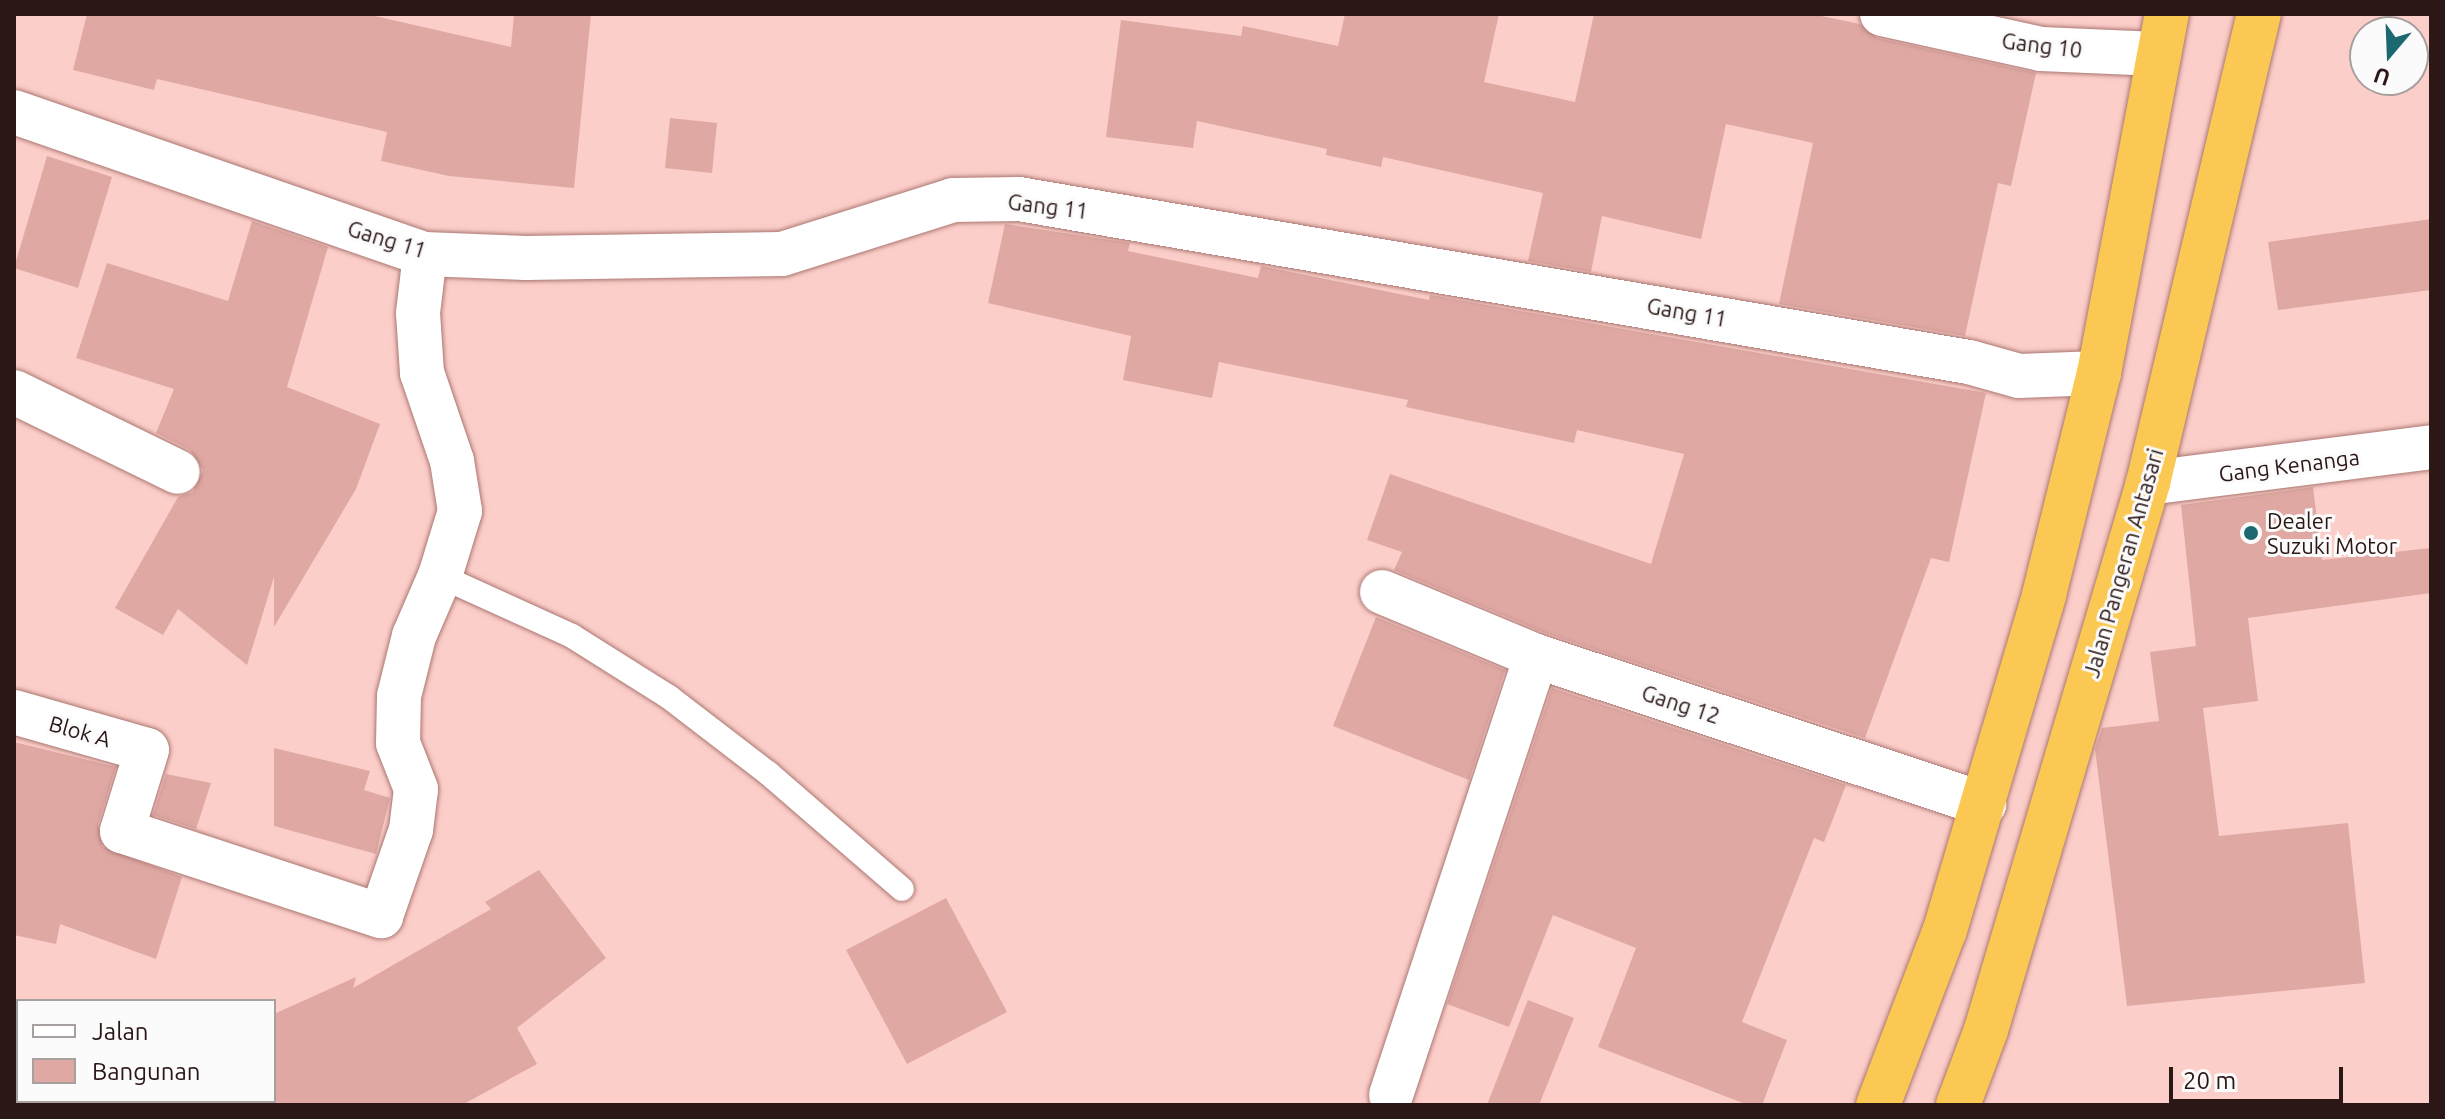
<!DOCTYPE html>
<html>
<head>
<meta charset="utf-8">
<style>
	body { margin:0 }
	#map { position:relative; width:2445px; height:1119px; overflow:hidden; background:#fccec9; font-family:Ubuntu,sans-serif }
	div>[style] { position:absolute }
	.building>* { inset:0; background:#dfa8a3 }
	.roads { filter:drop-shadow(0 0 2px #ab7772) drop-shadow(0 0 2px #ab7772) }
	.lane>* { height:24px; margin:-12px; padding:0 12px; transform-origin:12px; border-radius:12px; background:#fff }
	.street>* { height:44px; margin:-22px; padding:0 22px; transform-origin:22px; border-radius:22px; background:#fff }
	.highway>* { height:44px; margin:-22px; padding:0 22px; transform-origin:22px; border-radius:22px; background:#fbc853 }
	.dots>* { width:22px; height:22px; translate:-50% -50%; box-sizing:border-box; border:4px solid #fbfbfb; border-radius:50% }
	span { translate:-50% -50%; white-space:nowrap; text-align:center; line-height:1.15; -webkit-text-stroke:6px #fbfbfb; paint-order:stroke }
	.street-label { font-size:22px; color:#2b1715 }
	.poi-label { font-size:22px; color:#2b1715 }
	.left { translate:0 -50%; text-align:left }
	.frame { position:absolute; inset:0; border:16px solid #2b1715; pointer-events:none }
	.legend { position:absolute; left:16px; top:999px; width:260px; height:104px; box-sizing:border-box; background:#fbfbfb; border:2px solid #a8a09f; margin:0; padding:10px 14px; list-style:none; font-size:24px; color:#2b1715 }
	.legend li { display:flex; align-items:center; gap:16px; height:40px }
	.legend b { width:40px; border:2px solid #a8a09f }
	.north { position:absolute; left:2349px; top:16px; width:80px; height:80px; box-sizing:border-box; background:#fbfbfb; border:2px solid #a8a09f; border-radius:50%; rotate:199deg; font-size:22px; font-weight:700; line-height:32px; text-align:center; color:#2b1715 }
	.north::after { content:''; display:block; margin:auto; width:28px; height:36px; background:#1c6870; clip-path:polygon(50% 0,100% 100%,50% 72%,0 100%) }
	.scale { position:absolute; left:2169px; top:1067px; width:174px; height:36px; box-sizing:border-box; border:4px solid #2b1715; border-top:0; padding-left:10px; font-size:24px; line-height:28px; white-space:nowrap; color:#2b1715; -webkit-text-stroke:6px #fbfbfb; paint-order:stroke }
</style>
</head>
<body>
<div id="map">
	<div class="building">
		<i style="clip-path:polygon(87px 14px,366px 14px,511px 47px,514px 14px,591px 14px,574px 188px,449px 176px,381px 161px,387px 132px,157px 79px,154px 90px,73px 70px)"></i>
		<i style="clip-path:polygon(1345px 14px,1499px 14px,1484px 82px,1575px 102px,1594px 14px,1812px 14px,1860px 24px,1877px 38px,2036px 73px,2011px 186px,1998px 183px,1965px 336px,1779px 304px,1813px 143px,1726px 124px,1701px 239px,1602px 216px,1591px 272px,1528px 261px,1543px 193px,1383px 157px,1381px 167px,1326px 155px,1327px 149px,1197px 121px,1193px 148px,1106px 137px,1121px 20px,1241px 36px,1243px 26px,1338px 46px)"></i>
		<i style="clip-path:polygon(670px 118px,717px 123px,712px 173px,665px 168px)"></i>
		<i style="clip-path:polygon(47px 156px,112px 177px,78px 288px,14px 268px)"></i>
		<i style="clip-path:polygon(2431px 219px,2431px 290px,2278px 310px,2268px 242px)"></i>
		<i style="clip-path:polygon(252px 221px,328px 247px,287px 387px,380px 424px,356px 489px,274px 627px,274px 577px,247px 665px,178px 609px,163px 635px,115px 608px,178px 497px,193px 492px,203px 470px,190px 450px,156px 433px,174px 389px,76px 358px,107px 263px,228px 301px)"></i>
		<i style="clip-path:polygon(1005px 224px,1130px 243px,1128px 251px,1258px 278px,1261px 266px,1429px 300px,1430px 295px,1986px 393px,1949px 562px,1931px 558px,1865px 738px,1545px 633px,1394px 570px,1402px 552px,1367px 540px,1390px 474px,1651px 564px,1684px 454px,1577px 430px,1574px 443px,1406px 407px,1408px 400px,1219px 362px,1212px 398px,1123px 380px,1131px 336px,988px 303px)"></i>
		<i style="clip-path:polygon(2313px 487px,2322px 560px,2431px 548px,2431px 593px,2248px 618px,2258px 701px,2203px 708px,2219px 836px,2348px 823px,2365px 983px,2127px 1006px,2095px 749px,2102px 728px,2159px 721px,2150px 652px,2196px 646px,2181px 505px)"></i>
		<i style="clip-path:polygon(1376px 617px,1505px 670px,1469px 780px,1333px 726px)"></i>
		<i style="clip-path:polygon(1552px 688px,1846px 785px,1824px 842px,1814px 838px,1742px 1022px,1787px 1040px,1762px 1105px,1748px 1105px,1598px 1047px,1636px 948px,1553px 915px,1509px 1027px,1447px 1004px)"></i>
		<i style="clip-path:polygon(14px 742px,116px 767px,98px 824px,103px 847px,182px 877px,156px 959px,60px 924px,56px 944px,14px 935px)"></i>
		<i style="clip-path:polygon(274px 748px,370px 771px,364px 790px,390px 798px,376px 854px,274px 826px)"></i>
		<i style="clip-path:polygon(166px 774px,211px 783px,196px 829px,153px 815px)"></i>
		<i style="clip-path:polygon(539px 870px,606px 958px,517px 1028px,537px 1064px,462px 1105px,274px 1105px,274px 1014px,356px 977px,353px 988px,491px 909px,485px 902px)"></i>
		<i style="clip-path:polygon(946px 898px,1007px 1012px,907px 1064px,846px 950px)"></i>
		<i style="clip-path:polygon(1528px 1000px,1574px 1018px,1539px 1105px,1487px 1105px)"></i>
	</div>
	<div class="roads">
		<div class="lane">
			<i style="left:440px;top:576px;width:145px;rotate:24.4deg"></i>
			<i style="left:572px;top:636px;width:115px;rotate:32.2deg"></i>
			<i style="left:669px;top:697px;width:125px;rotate:37.5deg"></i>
			<i style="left:768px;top:773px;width:177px;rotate:40.9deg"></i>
		</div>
		<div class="street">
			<i style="left:1882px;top:14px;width:163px;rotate:12.4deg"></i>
			<i style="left:2041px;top:49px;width:117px;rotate:2.4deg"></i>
			<i style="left:14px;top:112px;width:435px;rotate:19.1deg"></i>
			<i style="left:425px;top:254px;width:101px;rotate:2.3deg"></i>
			<i style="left:526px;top:258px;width:256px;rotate:-0.9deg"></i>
			<i style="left:782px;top:254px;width:179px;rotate:-17.5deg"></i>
			<i style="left:953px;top:200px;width:66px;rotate:-0.9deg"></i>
			<i style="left:1019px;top:199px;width:964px;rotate:9.74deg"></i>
			<i style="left:1969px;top:362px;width:52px;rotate:15.6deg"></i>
			<i style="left:2019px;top:376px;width:80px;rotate:-2.1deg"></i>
			<i style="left:14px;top:392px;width:182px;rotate:26deg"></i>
			<i style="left:2148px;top:483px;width:285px;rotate:-7.2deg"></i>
			<i style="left:1382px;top:592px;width:167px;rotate:22.6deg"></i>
			<i style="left:1536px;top:656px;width:472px;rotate:18.3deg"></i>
			<i style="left:14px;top:712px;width:138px;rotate:15.9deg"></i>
			<i style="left:147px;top:750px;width:85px;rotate:107.2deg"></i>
			<i style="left:122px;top:831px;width:273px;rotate:18.2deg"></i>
			<i style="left:381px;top:916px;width:91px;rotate:-70.8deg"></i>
			<i style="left:411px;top:830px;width:41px;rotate:-83deg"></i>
			<i style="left:416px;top:789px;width:49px;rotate:-111.4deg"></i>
			<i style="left:398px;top:743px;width:47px;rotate:-88.8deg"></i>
			<i style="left:399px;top:696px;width:62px;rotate:-76deg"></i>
			<i style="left:414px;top:636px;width:65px;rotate:-66.6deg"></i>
			<i style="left:440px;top:576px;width:68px;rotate:-72.9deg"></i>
			<i style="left:460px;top:511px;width:51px;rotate:-99.1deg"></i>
			<i style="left:452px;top:461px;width:93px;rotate:-108.8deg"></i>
			<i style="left:422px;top:373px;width:60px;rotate:-93.8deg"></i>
			<i style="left:418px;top:313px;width:59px;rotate:-83.2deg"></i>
			<i style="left:1391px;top:1095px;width:462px;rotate:-71.7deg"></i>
		</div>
		<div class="highway">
			<i style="left:1878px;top:1105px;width:187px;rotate:-69.1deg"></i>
			<i style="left:1945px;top:930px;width:349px;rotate:-73.5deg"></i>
			<i style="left:2044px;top:595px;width:229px;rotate:-76.1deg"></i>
			<i style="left:2099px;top:373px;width:365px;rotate:-79.3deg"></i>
			<i style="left:1958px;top:1105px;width:80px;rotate:-69.5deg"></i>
			<i style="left:1986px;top:1030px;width:570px;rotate:-73.5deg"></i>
			<i style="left:2148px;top:483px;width:482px;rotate:-76.7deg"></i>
		</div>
	</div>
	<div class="dots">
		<i style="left:2251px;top:533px;background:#1c6870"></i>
	</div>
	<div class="street-label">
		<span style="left:2042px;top:45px;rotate:7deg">Gang 10</span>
		<span style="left:1048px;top:206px;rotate:7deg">Gang 11</span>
		<span style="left:387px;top:239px;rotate:17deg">Gang 11</span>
		<span style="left:1687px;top:312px;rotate:10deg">Gang 11</span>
		<span style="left:2289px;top:465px;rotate:-7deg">Gang Kenanga</span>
		<span style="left:2123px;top:563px;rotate:-74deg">Jalan Pangeran Antasari</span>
		<span style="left:1681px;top:704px;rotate:18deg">Gang 12</span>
		<span style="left:80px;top:731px;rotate:16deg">Blok A</span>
	</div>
	<div class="poi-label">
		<span class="left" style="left:2267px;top:533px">Dealer<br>Suzuki Motor</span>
	</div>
	<div class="frame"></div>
	<ul class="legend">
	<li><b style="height:10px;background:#fff"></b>Jalan</li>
	<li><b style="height:22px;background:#dfa8a3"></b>Bangunan</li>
	</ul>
	<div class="north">U</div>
	<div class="scale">20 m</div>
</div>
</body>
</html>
